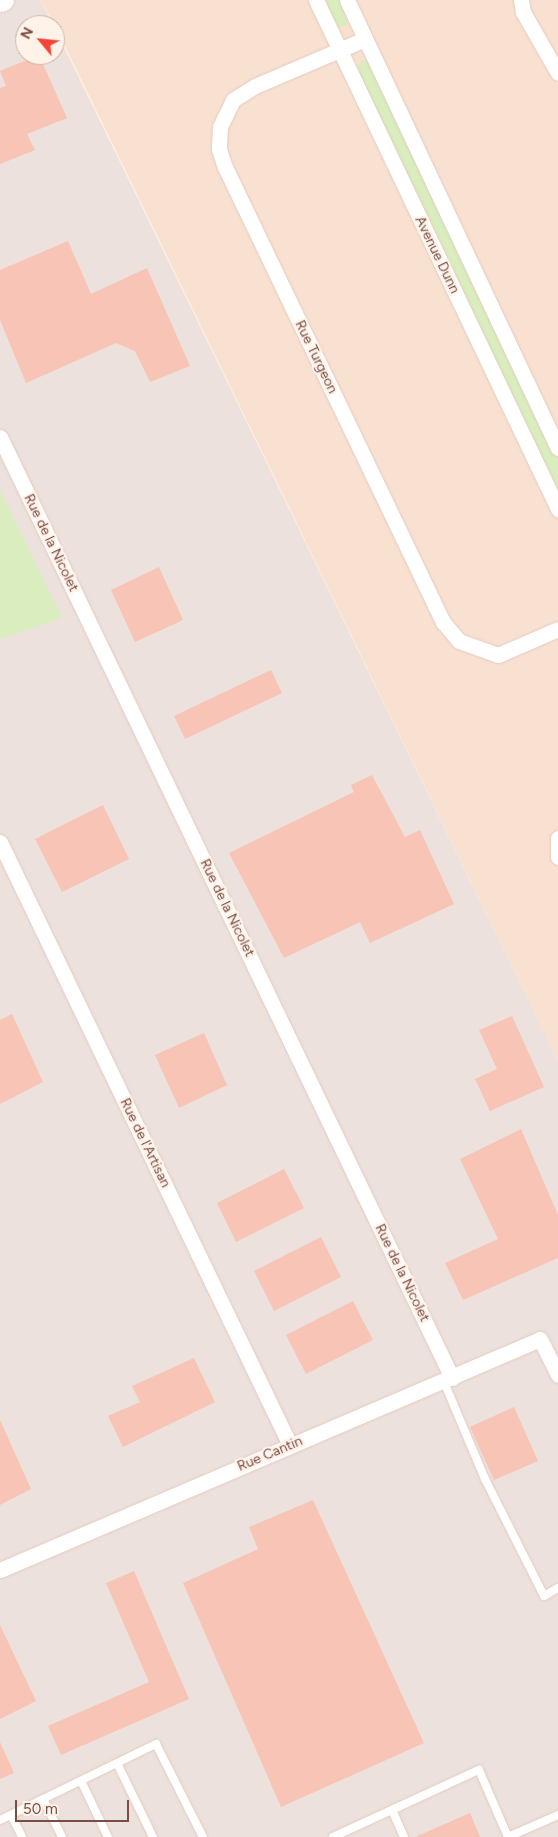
<!DOCTYPE html>
<html>
<head>
<meta charset="utf-8">
<style>
	body { margin:0 }
	#map { position:relative; width:558px; height:1837px; overflow:hidden; background:#feeee0; font-family:Figtree,sans-serif }
	div>[style] { position:absolute }
	.residential>* { inset:0; background:#f9e1d1 }
	.industrial>* { inset:0; background:#ece1dc }
	.green>* { inset:0; background:#d9edbe }
	.building>* { inset:0; background:#f7c4b5 }
	.roads { filter:drop-shadow(0 0 1px #e5cabe) drop-shadow(0 0 1px #e5cabe) }
	.service>* { height:8px; margin:-4px; padding:0 4px; transform-origin:4px; border-radius:4px; background:#fff }
	.minor>* { height:15px; margin:-7.5px; padding:0 7.5px; transform-origin:7.5px; border-radius:7.5px; background:#fff }
	.secondary>* { height:21px; margin:-10.5px; padding:0 10.5px; transform-origin:10.5px; border-radius:10.5px; background:#fff }
	span { translate:-50% -50%; white-space:nowrap; text-align:center; line-height:1.15; -webkit-text-stroke:4.5px #fff2e9; paint-order:stroke }
	.street-label { font-size:14px; color:#784e45 }
	.north { position:absolute; left:15px; top:15px; width:50px; height:50px; box-sizing:border-box; background:#fff2e9; border:1px solid #c9b0a7; border-radius:50%; rotate:298deg; font-size:14px; font-weight:700; line-height:20px; text-align:center; color:#784e45 }
	.north::after { content:''; display:block; margin:auto; width:18px; height:22px; background:#f54339; clip-path:polygon(50% 0,100% 100%,50% 72%,0 100%) }
	.scale { position:absolute; left:15px; top:1800px; width:114px; height:22px; box-sizing:border-box; border:2px solid #784e45; border-top:0; padding-left:6px; font-size:15px; line-height:18px; white-space:nowrap; color:#784e45; -webkit-text-stroke:4px #fff2e9; paint-order:stroke }
</style>
</head>
<body>
<div id="map">
	<div class="residential">
		<i style="clip-path:polygon(40px 0,558px 0,558px 1061px,55px 25px)"></i>
	</div>
	<div class="industrial">
		<i style="clip-path:polygon(0 0,40px 0,53px 25px,25px 25px,25px 55px,55px 55px,55px 29px,558px 1061px,558px 1837px,0 1837px)"></i>
	</div>
	<div class="green">
		<i style="clip-path:polygon(323px 0,340px 0,348px 25px,338px 28px)"></i>
		<i style="clip-path:polygon(362px 60px,369px 62px,558px 459px,558px 495px,356px 68px)"></i>
		<i style="clip-path:polygon(0 490px,62px 618px,0 639px)"></i>
	</div>
	<div class="building">
		<i style="clip-path:polygon(39px 55px,67px 118px,27px 134px,35px 150px,0 164px,0 88px,6px 86px,0 71px)"></i>
		<i style="clip-path:polygon(68px 241px,91px 294px,147px 268px,190px 366px,150px 382px,135px 351px,116px 343px,26px 383px,0 320px,0 270px)"></i>
		<i style="clip-path:polygon(159px 567px,183px 620px,135px 642px,111px 590px)"></i>
		<i style="clip-path:polygon(271px 670px,282px 693px,185px 739px,174px 716px)"></i>
		<i style="clip-path:polygon(372px 775px,405px 837px,420px 830px,454px 904px,370px 943px,360px 922px,284px 958px,229px 853px,354px 792px,351px 785px)"></i>
		<i style="clip-path:polygon(103px 805px,129px 859px,62px 892px,35px 839px)"></i>
		<i style="clip-path:polygon(12px 1014px,43px 1082px,0 1104px,0 1020px)"></i>
		<i style="clip-path:polygon(512px 1016px,544px 1087px,490px 1111px,475px 1079px,497px 1069px,479px 1030px)"></i>
		<i style="clip-path:polygon(204px 1033px,227px 1085px,179px 1108px,155px 1055px)"></i>
		<i style="clip-path:polygon(521px 1129px,558px 1215px,558px 1258px,463px 1300px,445px 1263px,498px 1239px,460px 1159px)"></i>
		<i style="clip-path:polygon(284px 1169px,304px 1208px,236px 1242px,217px 1203px)"></i>
		<i style="clip-path:polygon(321px 1237px,341px 1277px,274px 1311px,254px 1271px)"></i>
		<i style="clip-path:polygon(353px 1301px,373px 1340px,306px 1374px,286px 1335px)"></i>
		<i style="clip-path:polygon(194px 1358px,215px 1402px,123px 1447px,108px 1416px,140px 1402px,132px 1386px)"></i>
		<i style="clip-path:polygon(514px 1407px,538px 1461px,494px 1480px,470px 1427px)"></i>
		<i style="clip-path:polygon(0 1420px,31px 1489px,0 1505px)"></i>
		<i style="clip-path:polygon(313px 1500px,424px 1743px,281px 1807px,183px 1583px,258px 1549px,249px 1527px)"></i>
		<i style="clip-path:polygon(134px 1571px,189px 1699px,61px 1755px,48px 1726px,149px 1682px,106px 1583px)"></i>
		<i style="clip-path:polygon(0 1625px,36px 1701px,0 1719px)"></i>
		<i style="clip-path:polygon(0 1742px,14px 1773px,0 1779px)"></i>
		<i style="clip-path:polygon(470px 1813px,480px 1837px,415px 1837px)"></i>
	</div>
	<div class="roads">
		<div class="service">
			<i style="left:444px;top:1382px;width:105px;rotate:67.1deg"></i>
			<i style="left:485px;top:1479px;width:131px;rotate:63.2deg"></i>
			<i style="left:544px;top:1596px;width:16px;rotate:-30deg"></i>
			<i style="left:117px;top:1763px;width:82px;rotate:64.1deg"></i>
			<i style="left:81px;top:1781px;width:62px;rotate:64.3deg"></i>
			<i style="left:43px;top:1799px;width:42px;rotate:63.4deg"></i>
			<i style="left:392px;top:1810px;width:30px;rotate:66deg"></i>
			<i style="left:11px;top:1815px;width:25px;rotate:63deg"></i>
			<i style="left:0;top:1820px;width:174px;rotate:-26deg"></i>
			<i style="left:156px;top:1744px;width:104px;rotate:63.2deg"></i>
			<i style="left:333px;top:1837px;width:161px;rotate:-24.7deg"></i>
			<i style="left:479px;top:1770px;width:73px;rotate:66.6deg"></i>
			<i style="left:508px;top:1837px;width:55px;rotate:-23.7deg"></i>
		</div>
		<div class="minor">
			<i style="left:316px;top:0;width:564px;rotate:64.57deg"></i>
			<i style="left:347px;top:0;width:495px;rotate:64.8deg"></i>
			<i style="left:521px;top:0;width:12px;rotate:81deg"></i>
			<i style="left:523px;top:12px;width:70px;rotate:60.2deg"></i>
			<i style="left:365px;top:39px;width:120px;rotate:156.9deg"></i>
			<i style="left:255px;top:86px;width:26px;rotate:148deg"></i>
			<i style="left:233px;top:100px;width:30px;rotate:116deg"></i>
			<i style="left:220px;top:127px;width:22px;rotate:93deg"></i>
			<i style="left:219px;top:149px;width:19px;rotate:72deg"></i>
			<i style="left:225px;top:167px;width:505px;rotate:64.4deg"></i>
			<i style="left:443px;top:622px;width:25px;rotate:50deg"></i>
			<i style="left:459px;top:641px;width:41px;rotate:19.7deg"></i>
			<i style="left:498px;top:655px;width:65px;rotate:-23.4deg"></i>
			<i style="left:0;top:437px;width:1044px;rotate:64.34deg"></i>
			<i style="left:558px;top:838px;width:19px;rotate:90deg"></i>
			<i style="left:0;top:842px;width:669px;rotate:64.32deg"></i>
			<i style="left:0;top:1570px;width:587px;rotate:-23.16deg"></i>
			<i style="left:540px;top:1339px;width:40px;rotate:63.4deg"></i>
		</div>
		<div class="secondary">
			<i style="left:0;top:1px;width:3px;rotate:-18deg"></i>
		</div>
	</div>
	<div class="street-label">
		<span style="left:437px;top:255px;rotate:64deg">Avenue Dunn</span>
		<span style="left:316px;top:357px;rotate:64deg">Rue Turgeon</span>
		<span style="left:51px;top:543px;rotate:64deg">Rue de la Nicolet</span>
		<span style="left:227px;top:908px;rotate:64deg">Rue de la Nicolet</span>
		<span style="left:145px;top:1143px;rotate:64deg">Rue de l'Artisan</span>
		<span style="left:402px;top:1273px;rotate:64deg">Rue de la Nicolet</span>
		<span style="left:270px;top:1454px;rotate:-23deg">Rue Cantin</span>
	</div>
	<div class="north">N</div>
	<div class="scale">50 m</div>
</div>
</body>
</html>
